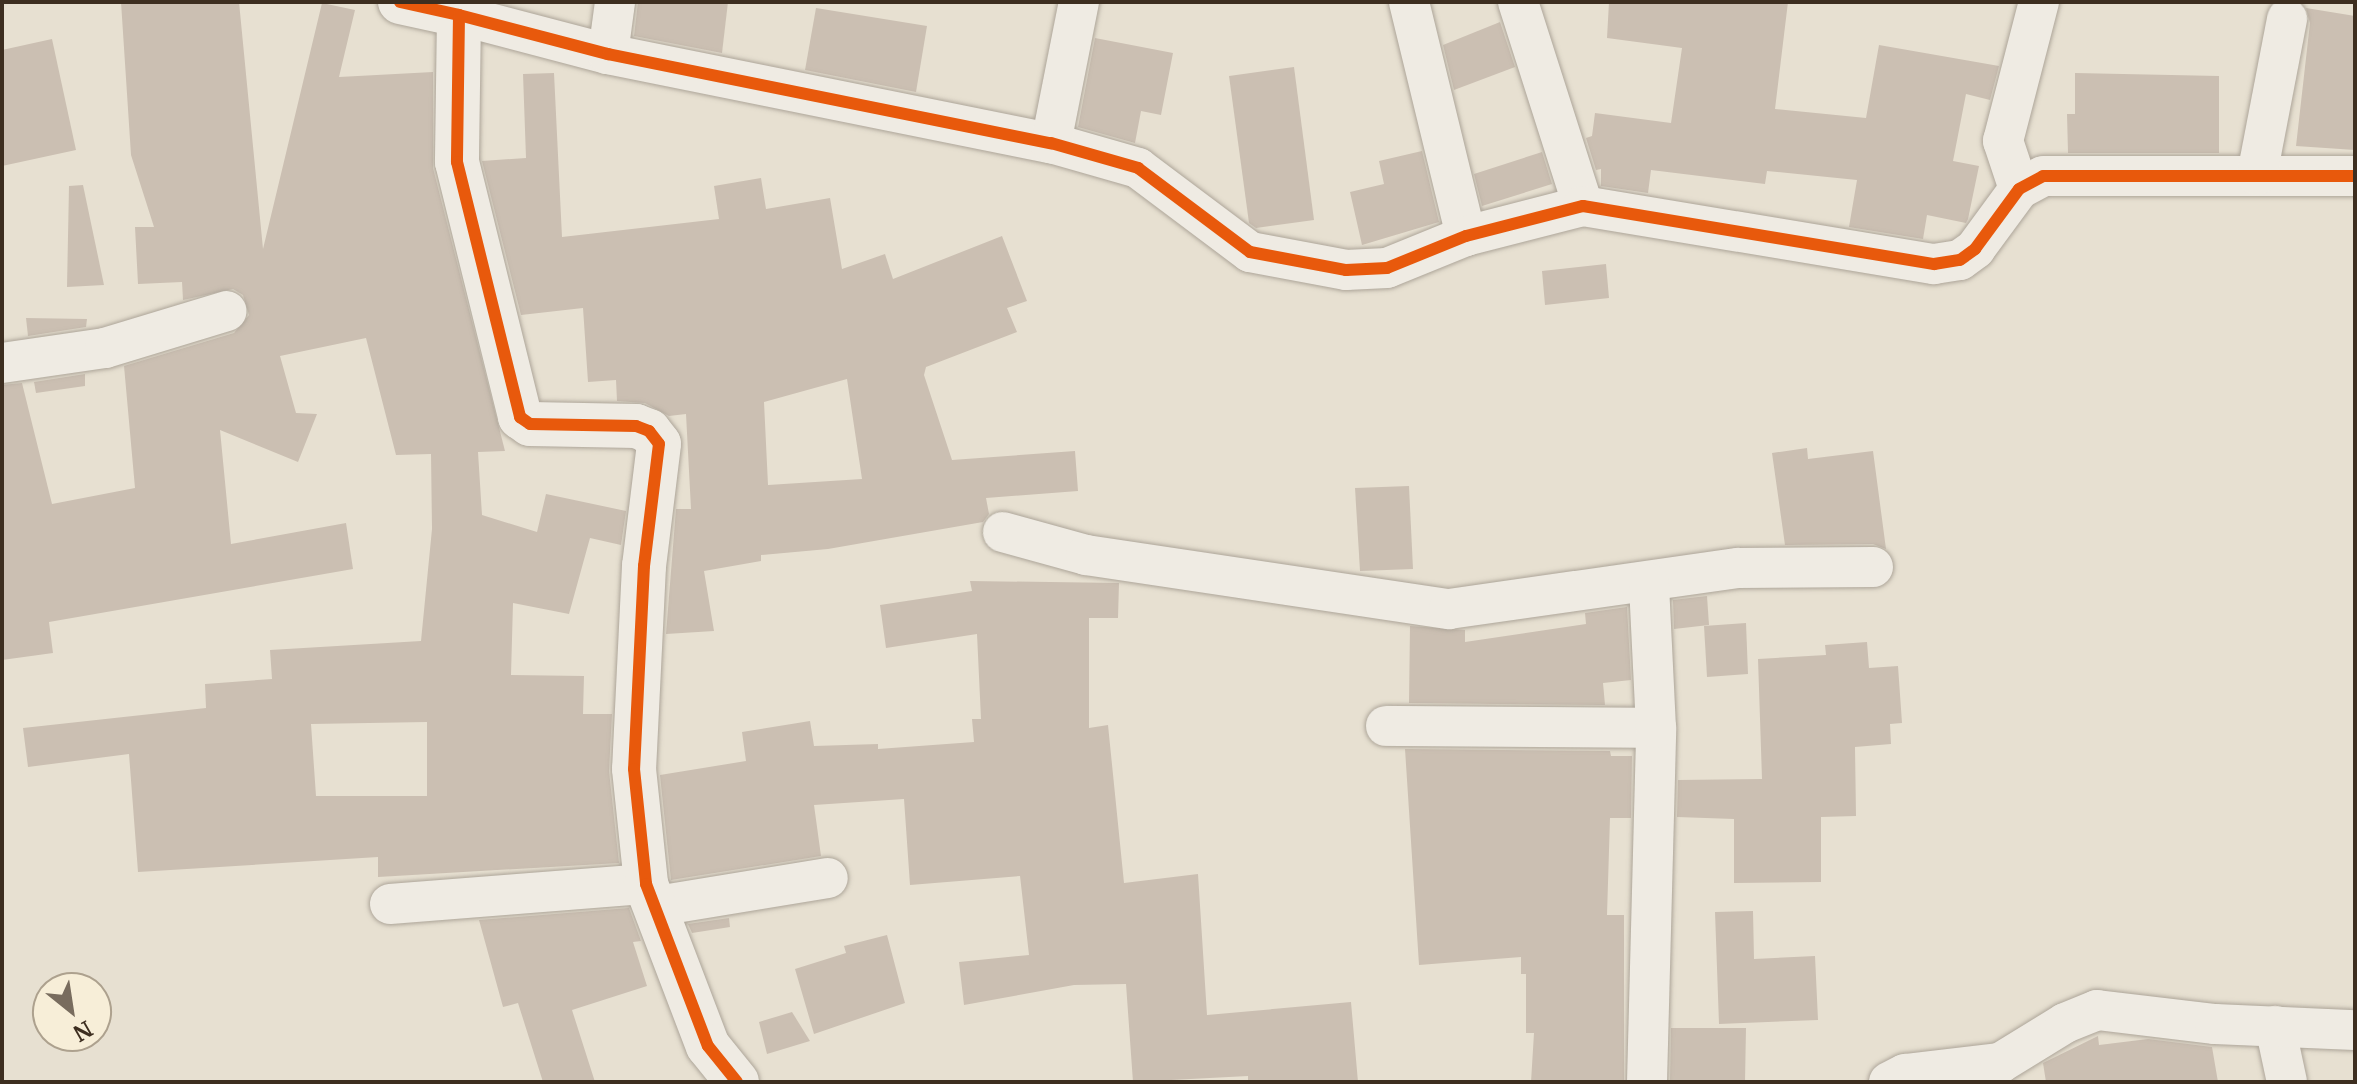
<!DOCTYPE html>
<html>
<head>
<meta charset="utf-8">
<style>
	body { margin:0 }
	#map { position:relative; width:2357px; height:1084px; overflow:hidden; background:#e7e0d1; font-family:Merriweather,serif }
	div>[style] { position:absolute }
	.building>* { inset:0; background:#cbbfb2 }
	.roads { filter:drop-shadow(0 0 2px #ada599) drop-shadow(0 0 2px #ada599) }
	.minor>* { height:40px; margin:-20px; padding:0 20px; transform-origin:20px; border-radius:20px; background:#efebe3 }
	.tertiary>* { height:44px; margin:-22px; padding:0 22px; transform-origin:22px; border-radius:22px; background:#efebe3 }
	.cycleway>* { height:12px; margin:-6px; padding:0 6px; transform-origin:6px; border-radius:6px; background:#e8590c }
	span { translate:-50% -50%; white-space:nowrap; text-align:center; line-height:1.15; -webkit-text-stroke:6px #f7eed8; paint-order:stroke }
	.frame { position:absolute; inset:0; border:4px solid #3d2e20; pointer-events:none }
	.north { position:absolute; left:32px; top:972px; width:80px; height:80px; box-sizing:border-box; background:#f7eed8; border:2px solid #ada18e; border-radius:50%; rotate:150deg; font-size:22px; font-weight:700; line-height:32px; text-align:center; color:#3d2e20 }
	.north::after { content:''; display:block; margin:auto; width:28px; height:36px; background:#786c5e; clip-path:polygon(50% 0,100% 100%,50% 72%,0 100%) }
</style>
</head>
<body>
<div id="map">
	<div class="building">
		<i style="clip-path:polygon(evenodd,121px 2px,239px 2px,263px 249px,322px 3px,355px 10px,339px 77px,433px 72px,433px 168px,505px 451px,478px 452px,482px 515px,537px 532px,546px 494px,626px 511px,621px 545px,590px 538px,569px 614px,513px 603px,511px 675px,584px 676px,583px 714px,612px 714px,609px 771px,619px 863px,378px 877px,378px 857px,138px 872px,129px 754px,28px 767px,23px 728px,206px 708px,205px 684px,272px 679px,270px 650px,421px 641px,432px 529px,431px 454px,396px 455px,366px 338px,280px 356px,296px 413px,317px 414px,298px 462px,220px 430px,231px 544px,346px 523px,353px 569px,49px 622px,53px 653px,2px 660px,2px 385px,22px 383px,52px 504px,135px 488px,124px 366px,234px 333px,249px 315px,243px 295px,233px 289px,183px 300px,182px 282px,138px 284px,135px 227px,154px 227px,131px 155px,121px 2px,427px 722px,427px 796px,316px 796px,311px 724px,427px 722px)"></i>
		<i style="clip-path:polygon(638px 2px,728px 2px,722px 53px,634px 36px)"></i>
		<i style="clip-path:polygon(1609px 2px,1788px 2px,1775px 109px,1866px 118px,1879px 45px,1999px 66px,1990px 100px,1966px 94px,1953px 161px,1979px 166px,1968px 219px,1966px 223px,1927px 215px,1923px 239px,1849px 227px,1857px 180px,1767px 171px,1765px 184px,1651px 170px,1648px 193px,1601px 186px,1601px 169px,1596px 170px,1586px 138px,1592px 136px,1595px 113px,1671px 123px,1682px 48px,1607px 38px)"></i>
		<i style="clip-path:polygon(816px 8px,927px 26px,916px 92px,805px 70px)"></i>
		<i style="clip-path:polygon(2306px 8px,2355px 16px,2355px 150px,2296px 146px,2310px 23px)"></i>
		<i style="clip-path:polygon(1500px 22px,1515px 67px,1454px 90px,1443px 45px)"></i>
		<i style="clip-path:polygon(1095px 38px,1173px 53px,1161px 115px,1141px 111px,1135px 143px,1078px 127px)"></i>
		<i style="clip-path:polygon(52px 39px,76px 150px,2px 166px,2px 50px)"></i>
		<i style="clip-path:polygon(1294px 67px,1314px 220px,1256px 228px,1249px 223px,1229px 76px)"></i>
		<i style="clip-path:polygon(evenodd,554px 73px,562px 237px,719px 219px,714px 186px,761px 178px,766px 209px,830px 198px,842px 269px,885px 254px,893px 279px,1002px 236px,1027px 301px,1007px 308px,1017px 332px,926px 367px,924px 375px,952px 460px,1075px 451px,1078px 491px,986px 498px,989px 514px,983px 522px,828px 549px,761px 555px,761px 561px,704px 571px,714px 631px,666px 634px,676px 509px,691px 509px,686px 414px,669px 416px,645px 403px,617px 401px,616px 380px,588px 382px,583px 308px,521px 315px,482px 161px,526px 158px,523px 74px,554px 73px,847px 379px,862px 479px,768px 485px,764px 402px,847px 379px)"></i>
		<i style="clip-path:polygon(2075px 73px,2219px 76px,2219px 153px,2068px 153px,2067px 114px,2075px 114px)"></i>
		<i style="clip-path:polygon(1422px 151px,1439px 222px,1362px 245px,1350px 192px,1384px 184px,1379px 161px)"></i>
		<i style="clip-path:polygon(1542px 152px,1552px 184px,1482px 206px,1474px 174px)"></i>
		<i style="clip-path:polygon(83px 185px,104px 285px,67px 287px,69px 186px)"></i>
		<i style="clip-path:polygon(1606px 264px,1609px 298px,1545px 305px,1542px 271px)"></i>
		<i style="clip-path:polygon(26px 318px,87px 319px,86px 327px,28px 336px)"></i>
		<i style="clip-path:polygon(85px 374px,85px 386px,36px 393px,34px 382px)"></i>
		<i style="clip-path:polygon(1807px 448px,1808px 459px,1873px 451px,1886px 549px,1873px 544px,1785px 545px,1772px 453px)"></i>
		<i style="clip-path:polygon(1409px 486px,1413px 569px,1360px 571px,1355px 488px)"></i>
		<i style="clip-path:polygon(970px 581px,1119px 583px,1118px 618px,1089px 618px,1089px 728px,1108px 725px,1124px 883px,1198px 874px,1207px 1015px,1351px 1002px,1358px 1082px,1248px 1082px,1248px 1076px,1133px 1082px,1126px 984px,1074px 985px,964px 1005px,959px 962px,1029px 955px,1020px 876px,910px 885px,904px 799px,814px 805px,821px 856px,671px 880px,660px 775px,746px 761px,742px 732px,810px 721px,814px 746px,878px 744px,878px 749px,974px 742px,972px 719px,981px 719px,977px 634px,886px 648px,880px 605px,972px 591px)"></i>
		<i style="clip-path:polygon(1707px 596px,1709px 625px,1674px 629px,1673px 600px)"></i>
		<i style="clip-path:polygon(1627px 607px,1631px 680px,1603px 683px,1605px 705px,1409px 703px,1410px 626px,1465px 630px,1465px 642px,1586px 624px,1585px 613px)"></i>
		<i style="clip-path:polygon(1746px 623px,1748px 674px,1707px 677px,1704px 626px)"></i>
		<i style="clip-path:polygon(1867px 642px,1869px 668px,1898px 666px,1902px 723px,1890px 724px,1891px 744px,1855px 747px,1856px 816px,1821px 817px,1821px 882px,1734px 883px,1734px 819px,1677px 817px,1678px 780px,1762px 779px,1758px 659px,1826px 655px,1825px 645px)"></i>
		<i style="clip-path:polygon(1405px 749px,1610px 751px,1611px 756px,1632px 756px,1631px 818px,1610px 818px,1607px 915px,1624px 915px,1624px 1082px,1531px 1082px,1534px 1033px,1526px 1033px,1526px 974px,1521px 974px,1521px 957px,1419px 965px)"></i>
		<i style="clip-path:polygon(629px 908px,641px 941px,633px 942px,647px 986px,572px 1010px,595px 1082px,543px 1082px,518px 1003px,503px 1007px,479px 920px)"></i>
		<i style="clip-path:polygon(1753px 911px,1754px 959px,1815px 956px,1818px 1020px,1719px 1024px,1715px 912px)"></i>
		<i style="clip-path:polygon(729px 918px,730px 927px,692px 933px,688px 924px)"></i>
		<i style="clip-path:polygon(887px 935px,905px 1003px,814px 1034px,795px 969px,846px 953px,844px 946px)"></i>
		<i style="clip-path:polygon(792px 1012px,810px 1041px,767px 1054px,759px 1022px)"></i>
		<i style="clip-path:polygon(1671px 1028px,1746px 1028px,1745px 1082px,1670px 1082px)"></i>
		<i style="clip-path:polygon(2098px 1036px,2099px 1045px,2148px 1039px,2212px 1047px,2218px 1082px,2046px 1082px,2043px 1063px)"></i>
	</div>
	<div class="roads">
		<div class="minor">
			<i style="left:1409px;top:2px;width:241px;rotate:76.3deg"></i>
			<i style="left:1518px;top:2px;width:214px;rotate:72.3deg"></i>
			<i style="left:459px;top:15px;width:154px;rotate:14.7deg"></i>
			<i style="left:608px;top:54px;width:452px;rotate:11.4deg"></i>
			<i style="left:1051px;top:143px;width:91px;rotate:16deg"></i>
			<i style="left:1138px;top:168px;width:140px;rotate:36.9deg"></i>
			<i style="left:1250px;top:252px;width:98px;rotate:10.6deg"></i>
			<i style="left:1346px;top:270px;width:41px;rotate:-2.8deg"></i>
			<i style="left:1387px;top:268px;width:85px;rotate:-22.1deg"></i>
			<i style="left:1466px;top:236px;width:121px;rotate:-14.4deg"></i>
			<i style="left:1583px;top:206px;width:356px;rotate:9.4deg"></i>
			<i style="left:1934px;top:264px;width:26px;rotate:-9deg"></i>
			<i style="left:1960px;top:260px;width:19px;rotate:-36deg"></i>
			<i style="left:1975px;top:249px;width:74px;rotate:-53.7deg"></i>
			<i style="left:2019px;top:189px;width:27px;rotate:-28deg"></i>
			<i style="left:2043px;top:176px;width:312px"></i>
			<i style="left:608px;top:54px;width:52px;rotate:-82.3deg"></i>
			<i style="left:1051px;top:143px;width:144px;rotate:-78.8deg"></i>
			<i style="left:2257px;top:175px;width:159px;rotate:-79.1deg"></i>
			<i style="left:2019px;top:189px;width:51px;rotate:-108.4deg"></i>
			<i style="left:2003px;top:141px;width:144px;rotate:-75.5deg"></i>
			<i style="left:2px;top:363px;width:104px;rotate:-8.3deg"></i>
			<i style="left:105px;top:348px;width:127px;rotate:-16.9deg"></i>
			<i style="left:1003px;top:532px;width:86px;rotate:15.5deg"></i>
			<i style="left:1086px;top:555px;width:367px;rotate:8.5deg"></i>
			<i style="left:1449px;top:609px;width:292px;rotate:-8.1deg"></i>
			<i style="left:1738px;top:568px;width:135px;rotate:-0.4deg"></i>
			<i style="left:1386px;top:726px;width:270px;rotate:0.4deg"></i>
			<i style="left:390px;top:904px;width:257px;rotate:-4.5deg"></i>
			<i style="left:657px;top:906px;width:173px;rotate:-9.3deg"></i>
			<i style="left:2275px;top:1026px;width:57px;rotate:77.9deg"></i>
			<i style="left:1647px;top:1082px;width:354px;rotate:-88.5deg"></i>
			<i style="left:1656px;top:728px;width:145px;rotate:-92.8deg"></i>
			<i style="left:1889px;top:1082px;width:18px;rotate:-27deg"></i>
			<i style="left:1905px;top:1074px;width:96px;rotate:-6.6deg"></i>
			<i style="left:2000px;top:1063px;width:76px;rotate:-31.6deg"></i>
			<i style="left:2065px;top:1023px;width:35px;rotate:-22deg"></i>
			<i style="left:2097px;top:1010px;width:119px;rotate:6.8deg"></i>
			<i style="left:2215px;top:1024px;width:140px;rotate:2.5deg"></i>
		</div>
		<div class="tertiary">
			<i style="left:400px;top:2px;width:60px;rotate:12.4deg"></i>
			<i style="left:459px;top:15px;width:147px;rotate:90.8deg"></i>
			<i style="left:457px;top:162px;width:263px;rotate:76.1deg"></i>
			<i style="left:520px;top:417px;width:12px;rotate:35deg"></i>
			<i style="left:530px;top:424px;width:106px;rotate:1.1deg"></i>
			<i style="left:636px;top:426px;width:14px;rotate:21deg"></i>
			<i style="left:649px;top:431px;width:16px;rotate:52deg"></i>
			<i style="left:659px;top:444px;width:123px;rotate:97deg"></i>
			<i style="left:644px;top:566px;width:203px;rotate:92.8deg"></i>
			<i style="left:634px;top:769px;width:116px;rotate:84deg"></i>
			<i style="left:646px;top:884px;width:173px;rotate:69.1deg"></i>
			<i style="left:708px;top:1046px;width:46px;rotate:51.1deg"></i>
		</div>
	</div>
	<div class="cycleway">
		<i style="left:400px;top:2px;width:60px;rotate:12.4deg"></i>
		<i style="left:459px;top:15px;width:147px;rotate:90.8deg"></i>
		<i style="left:457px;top:162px;width:263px;rotate:76.1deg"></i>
		<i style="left:520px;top:417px;width:12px;rotate:35deg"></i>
		<i style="left:530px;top:424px;width:106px;rotate:1.1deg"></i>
		<i style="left:636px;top:426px;width:14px;rotate:21deg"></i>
		<i style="left:649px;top:431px;width:16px;rotate:52deg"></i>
		<i style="left:659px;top:444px;width:123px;rotate:97deg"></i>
		<i style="left:644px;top:566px;width:203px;rotate:92.8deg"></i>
		<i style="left:634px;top:769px;width:116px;rotate:84deg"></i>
		<i style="left:646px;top:884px;width:173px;rotate:69.1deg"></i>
		<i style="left:708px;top:1046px;width:46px;rotate:51.1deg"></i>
		<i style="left:459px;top:15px;width:154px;rotate:14.7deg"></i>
		<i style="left:608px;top:54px;width:452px;rotate:11.4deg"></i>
		<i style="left:1051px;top:143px;width:91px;rotate:16deg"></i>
		<i style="left:1138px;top:168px;width:140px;rotate:36.9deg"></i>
		<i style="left:1250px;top:252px;width:98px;rotate:10.6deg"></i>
		<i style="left:1346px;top:270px;width:41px;rotate:-2.8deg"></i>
		<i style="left:1387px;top:268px;width:85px;rotate:-22.1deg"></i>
		<i style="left:1466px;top:236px;width:121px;rotate:-14.4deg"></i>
		<i style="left:1583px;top:206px;width:356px;rotate:9.4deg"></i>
		<i style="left:1934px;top:264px;width:26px;rotate:-9deg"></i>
		<i style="left:1960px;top:260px;width:19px;rotate:-36deg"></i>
		<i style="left:1975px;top:249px;width:74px;rotate:-53.7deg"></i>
		<i style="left:2019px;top:189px;width:27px;rotate:-28deg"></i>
		<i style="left:2043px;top:176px;width:312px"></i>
	</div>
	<div class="frame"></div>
	<div class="north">N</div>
</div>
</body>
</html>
